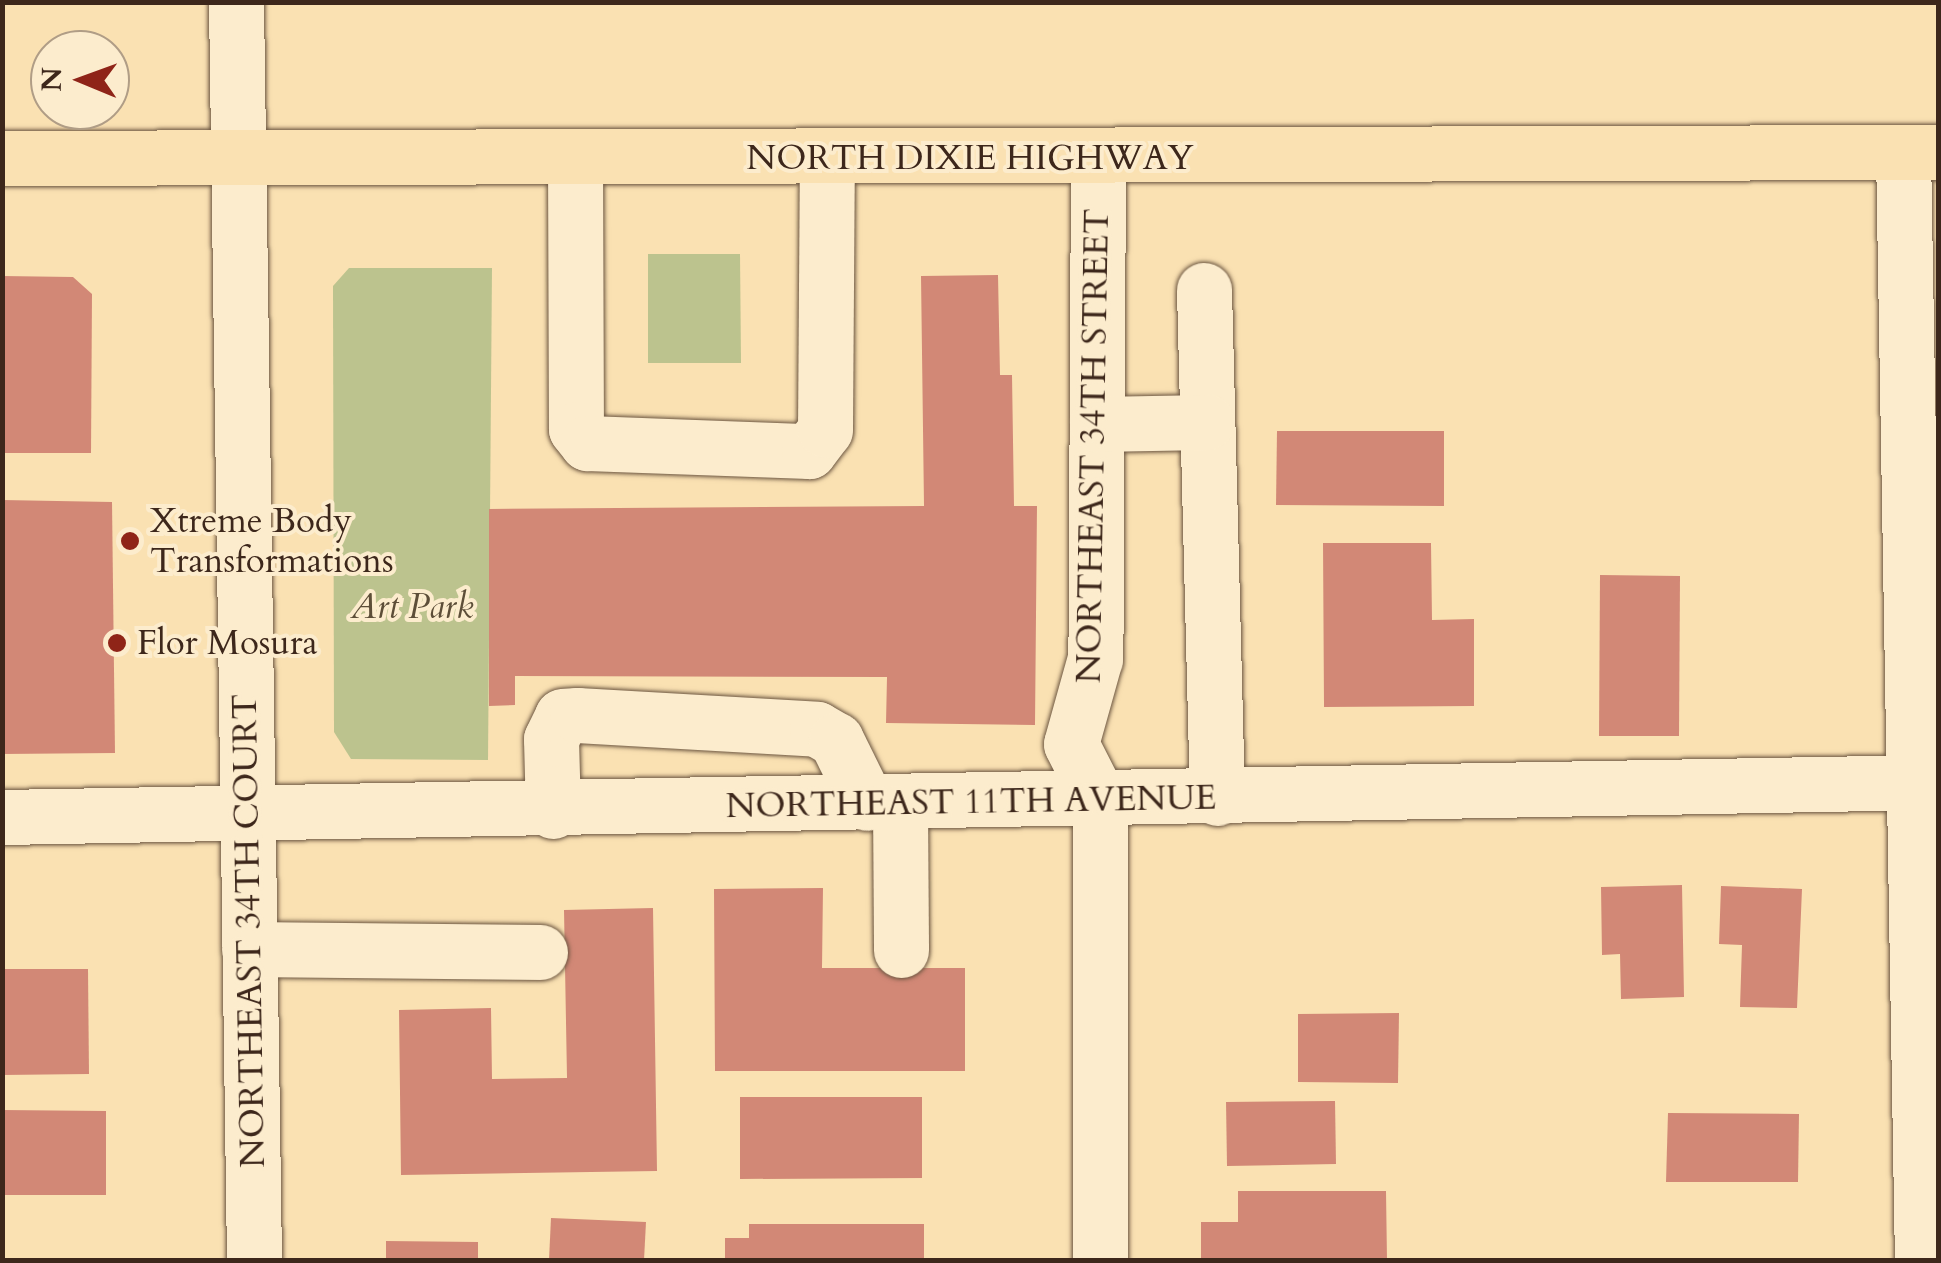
<!DOCTYPE html>
<html>
<head>
<meta charset="utf-8">
<style>
	body { margin:0 }
	#map { position:relative; width:1941px; height:1263px; overflow:hidden; background:#fae1b2; font-family:Cardo,serif }
	div>[style] { position:absolute }
	.green>* { inset:0; background:#bcc38e }
	.building>* { inset:0; background:#d28876 }
	.roads { filter:drop-shadow(0 0 2px #6c5641) drop-shadow(0 0 2px #6c5641) }
	.minor>* { height:55px; margin:-27.5px; padding:0 27.5px; transform-origin:27.5px; border-radius:27.5px; background:#fceccd }
	.major>* { height:55px; margin:-27.5px; padding:0 27.5px; transform-origin:27.5px; border-radius:27.5px; background:#fae1b2 }
	.dots>* { width:28px; height:28px; translate:-50% -50%; box-sizing:border-box; border:5px solid #fceccd; border-radius:50% }
	span { translate:-50% -50%; white-space:nowrap; text-align:center; line-height:1.15; -webkit-text-stroke:8px #fceccd; paint-order:stroke }
	.street-label { font-size:35px; color:#3d271b }
	.poi-label { font-size:35px; color:#3d271b }
	.left { translate:0 -50%; text-align:left }
	.park-label { font-size:35px; color:#5d4e38; font-style:italic }
	.frame { position:absolute; inset:0; border:5px solid #3d271b; pointer-events:none }
	.north { position:absolute; left:30px; top:30px; width:100px; height:100px; box-sizing:border-box; background:#fceccd; border:2px solid #b09d86; border-radius:50%; rotate:271deg; font-size:28px; font-weight:700; line-height:40px; text-align:center; color:#3d271b }
	.north::after { content:''; display:block; margin:auto; width:35px; height:45px; background:#8f2418; clip-path:polygon(50% 0,100% 100%,50% 72%,0 100%) }
</style>
</head>
<body>
<div id="map">
	<div class="green">
		<i style="clip-path:polygon(648px 254px,740px 254px,741px 363px,648px 363px)"></i>
		<i style="clip-path:polygon(349px 268px,492px 268px,488px 760px,351px 759px,334px 732px,333px 286px)"></i>
	</div>
	<div class="building">
		<i style="clip-path:polygon(998px 275px,1000px 375px,1012px 375px,1014px 506px,1037px 506px,1035px 725px,886px 723px,887px 677px,515px 676px,515px 705px,489px 706px,489px 509px,924px 506px,921px 276px)"></i>
		<i style="clip-path:polygon(2px 276px,73px 277px,92px 294px,91px 453px,2px 453px)"></i>
		<i style="clip-path:polygon(1277px 431px,1444px 431px,1444px 506px,1276px 505px)"></i>
		<i style="clip-path:polygon(2px 500px,112px 502px,115px 753px,2px 754px)"></i>
		<i style="clip-path:polygon(1323px 543px,1431px 543px,1432px 620px,1474px 619px,1474px 706px,1324px 707px)"></i>
		<i style="clip-path:polygon(1600px 575px,1680px 576px,1679px 736px,1599px 736px)"></i>
		<i style="clip-path:polygon(1682px 885px,1684px 997px,1621px 999px,1620px 954px,1602px 955px,1601px 887px)"></i>
		<i style="clip-path:polygon(1721px 886px,1802px 889px,1797px 1008px,1740px 1007px,1742px 945px,1719px 944px)"></i>
		<i style="clip-path:polygon(823px 888px,822px 968px,965px 968px,965px 1071px,715px 1071px,714px 889px)"></i>
		<i style="clip-path:polygon(653px 908px,657px 1171px,401px 1175px,399px 1010px,491px 1008px,492px 1079px,567px 1078px,564px 910px)"></i>
		<i style="clip-path:polygon(2px 969px,88px 969px,89px 1074px,2px 1075px)"></i>
		<i style="clip-path:polygon(1399px 1013px,1398px 1083px,1298px 1082px,1298px 1014px)"></i>
		<i style="clip-path:polygon(740px 1097px,922px 1097px,922px 1178px,740px 1179px)"></i>
		<i style="clip-path:polygon(1335px 1101px,1336px 1164px,1227px 1166px,1226px 1102px)"></i>
		<i style="clip-path:polygon(2px 1110px,106px 1111px,106px 1195px,2px 1195px)"></i>
		<i style="clip-path:polygon(1668px 1113px,1799px 1114px,1798px 1182px,1666px 1182px)"></i>
		<i style="clip-path:polygon(1238px 1191px,1386px 1191px,1387px 1260px,1201px 1260px,1201px 1222px,1238px 1222px)"></i>
		<i style="clip-path:polygon(551px 1218px,646px 1222px,644px 1260px,549px 1260px)"></i>
		<i style="clip-path:polygon(749px 1224px,924px 1224px,924px 1260px,725px 1260px,725px 1238px,749px 1238px)"></i>
		<i style="clip-path:polygon(386px 1241px,478px 1242px,478px 1260px,386px 1260px)"></i>
	</div>
	<div class="roads">
		<div class="minor">
			<i style="left:236px;top:2px;width:1258px;rotate:89.18deg"></i>
			<i style="left:1903px;top:152px;width:1108px;rotate:89.02deg"></i>
			<i style="left:575px;top:156px;width:273px;rotate:89.8deg"></i>
			<i style="left:576px;top:429px;width:18px;rotate:52deg"></i>
			<i style="left:587px;top:443px;width:222px;rotate:2.1deg"></i>
			<i style="left:809px;top:451px;width:26px;rotate:-53deg"></i>
			<i style="left:825px;top:430px;width:272px;rotate:-89.6deg"></i>
			<i style="left:1098px;top:160px;width:498px;rotate:90.3deg"></i>
			<i style="left:1095px;top:658px;width:89px;rotate:105.6deg"></i>
			<i style="left:1071px;top:744px;width:64px;rotate:63deg"></i>
			<i style="left:1100px;top:801px;width:459px;rotate:90deg"></i>
			<i style="left:1204px;top:290px;width:508px;rotate:88.53deg"></i>
			<i style="left:1097px;top:424px;width:110px;rotate:-1deg"></i>
			<i style="left:900px;top:802px;width:148px;rotate:89.6deg"></i>
			<i style="left:553px;top:811px;width:72px;rotate:-91.6deg"></i>
			<i style="left:551px;top:739px;width:25px;rotate:-64deg"></i>
			<i style="left:562px;top:716px;width:15px;rotate:-4deg"></i>
			<i style="left:577px;top:715px;width:240px;rotate:3.3deg"></i>
			<i style="left:817px;top:729px;width:22px;rotate:30deg"></i>
			<i style="left:836px;top:740px;width:70px;rotate:63.8deg"></i>
			<i style="left:2px;top:817px;width:1936px;rotate:-1.04deg"></i>
			<i style="left:249px;top:949px;width:291px;rotate:0.6deg"></i>
		</div>
		<div class="major">
			<i style="left:2px;top:158px;width:1936px;rotate:-0.18deg"></i>
		</div>
	</div>
	<div class="dots">
		<i style="left:130px;top:541px;background:#8f2418"></i>
		<i style="left:117px;top:643px;background:#8f2418"></i>
	</div>
	<div class="street-label">
		<span style="left:970px;top:158px">NORTH DIXIE HIGHWAY</span>
		<span style="left:1093px;top:446px;rotate:-89deg">NORTHEAST 34TH STREET</span>
		<span style="left:971px;top:802px;rotate:-1deg">NORTHEAST 11TH AVENUE</span>
		<span style="left:249px;top:931px;rotate:-91deg">NORTHEAST 34TH COURT</span>
	</div>
	<div class="poi-label">
		<span class="left" style="left:150px;top:541px">Xtreme Body<br>Transformations</span>
		<span class="left" style="left:137px;top:643px">Flor Mosura</span>
	</div>
	<div class="park-label">
		<span style="left:412px;top:607px">Art Park</span>
	</div>
	<div class="frame"></div>
	<div class="north">N</div>
</div>
</body>
</html>
